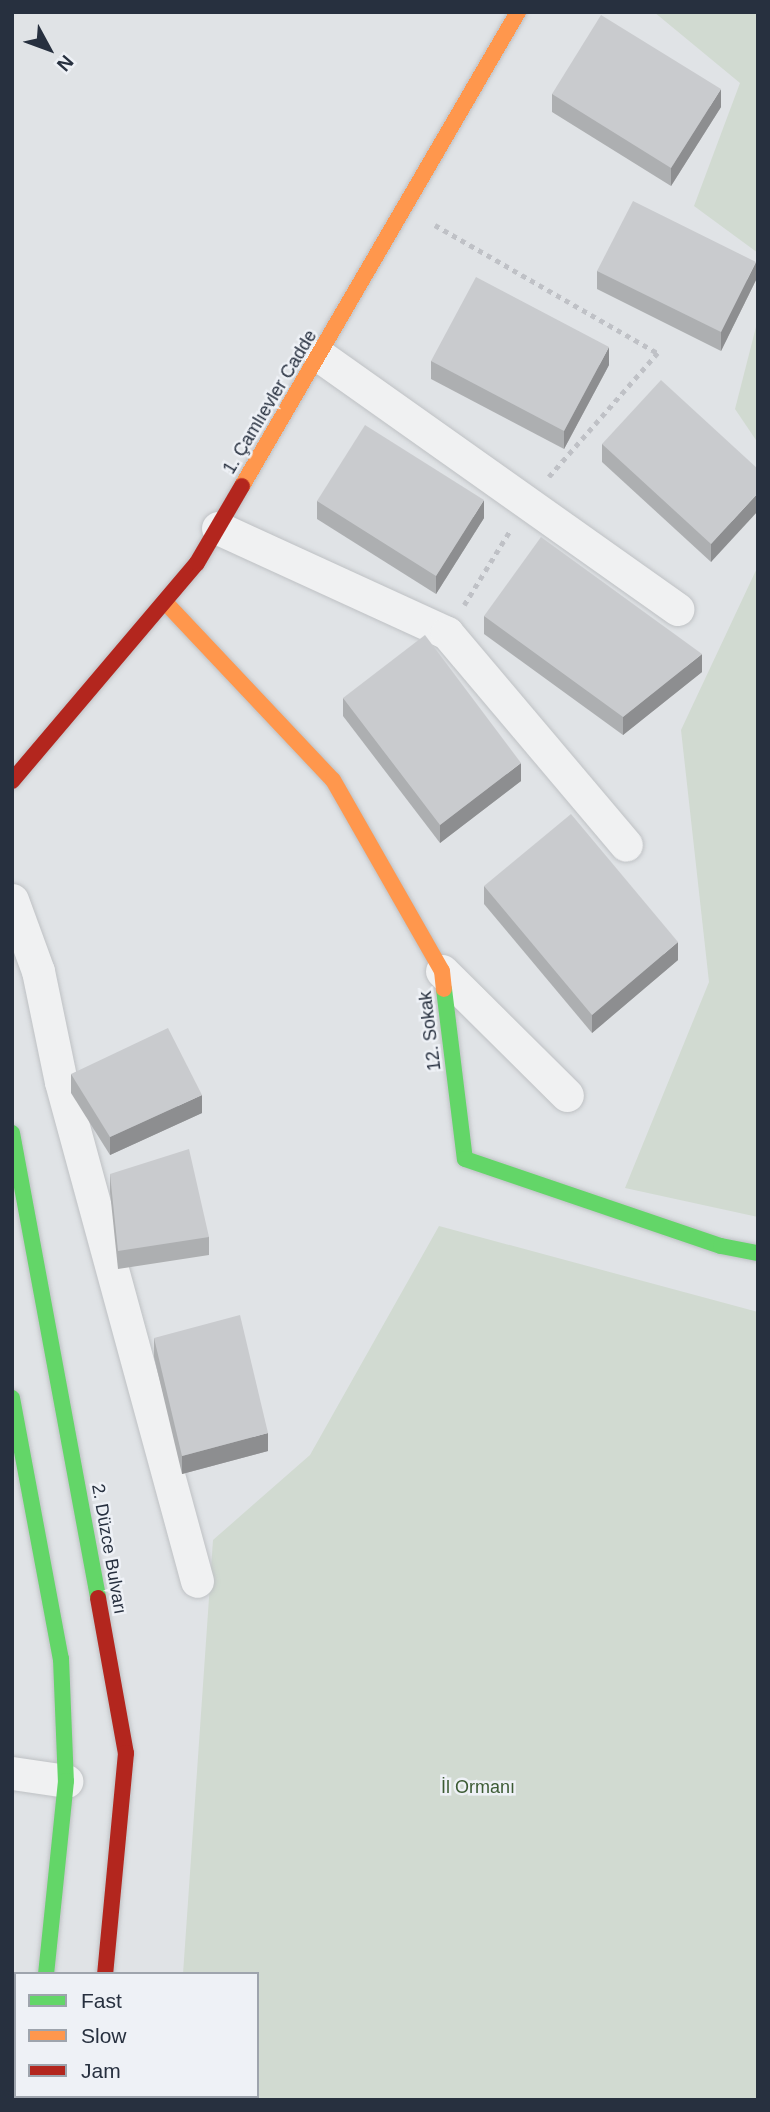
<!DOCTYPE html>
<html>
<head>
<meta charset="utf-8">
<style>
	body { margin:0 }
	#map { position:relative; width:770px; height:2112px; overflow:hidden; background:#e0e3e6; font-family:Helvetica,sans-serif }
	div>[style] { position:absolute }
	.green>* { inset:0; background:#d1dad1 }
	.path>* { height:4.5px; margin-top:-2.25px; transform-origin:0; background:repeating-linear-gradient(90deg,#bfc1c6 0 5px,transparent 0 10px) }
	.roads { filter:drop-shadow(0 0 2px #bec1c4) drop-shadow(0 0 2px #bec1c4) }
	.street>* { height:33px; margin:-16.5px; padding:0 16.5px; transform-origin:16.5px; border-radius:16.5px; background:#f0f1f2 }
	.fast>* { height:16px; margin:-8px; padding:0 8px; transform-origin:8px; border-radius:8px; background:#63d668 }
	.slow>* { height:16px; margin:-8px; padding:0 8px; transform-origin:8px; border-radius:8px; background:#ff974d }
	.jam>* { height:16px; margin:-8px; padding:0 8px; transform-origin:8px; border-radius:8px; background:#b3261e }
	.wall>* { inset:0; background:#adafb1 }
	.shaded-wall>* { inset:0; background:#8d8e90 }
	.building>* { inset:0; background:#c9cbce }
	span { translate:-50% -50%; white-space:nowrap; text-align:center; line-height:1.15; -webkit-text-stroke:5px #eef1f6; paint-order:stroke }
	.street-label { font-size:18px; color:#27303f }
	.park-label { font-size:18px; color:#3c5b34 }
	.frame { position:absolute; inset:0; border:14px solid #27303f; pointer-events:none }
	.legend { position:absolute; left:14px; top:1972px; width:245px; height:126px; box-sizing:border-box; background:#eef1f6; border:2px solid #9ea4ad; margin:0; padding:9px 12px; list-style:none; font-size:21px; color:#27303f }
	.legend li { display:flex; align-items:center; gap:14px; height:35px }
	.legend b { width:35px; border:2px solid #9ea4ad }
	.north { position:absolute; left:14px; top:14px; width:70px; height:70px; -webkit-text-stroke:5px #eef1f6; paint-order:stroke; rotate:131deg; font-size:19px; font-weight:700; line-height:28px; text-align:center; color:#27303f }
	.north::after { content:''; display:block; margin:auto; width:24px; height:32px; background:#27303f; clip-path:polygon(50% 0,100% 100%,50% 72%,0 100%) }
</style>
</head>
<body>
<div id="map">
	<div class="green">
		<i style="clip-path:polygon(654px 12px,758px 12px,758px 253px,694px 206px,740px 83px)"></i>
		<i style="clip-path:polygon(758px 319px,758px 443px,735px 409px)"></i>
		<i style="clip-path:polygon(758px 566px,758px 1217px,625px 1188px,709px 982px,681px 730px)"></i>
		<i style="clip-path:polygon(439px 1226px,758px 1312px,758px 2100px,174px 2100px,257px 2096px,257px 1974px,183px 1974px,213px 1540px,310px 1455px)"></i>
	</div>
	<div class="path">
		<i style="left:435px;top:225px;width:257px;rotate:29.9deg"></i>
		<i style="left:658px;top:353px;width:165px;rotate:131.3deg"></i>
		<i style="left:464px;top:605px;width:86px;rotate:-58.3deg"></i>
	</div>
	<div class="roads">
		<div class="street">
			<i style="left:320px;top:356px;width:438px;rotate:35.3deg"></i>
			<i style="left:218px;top:528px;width:252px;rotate:24.6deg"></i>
			<i style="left:447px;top:633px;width:277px;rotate:49.8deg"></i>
			<i style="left:12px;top:900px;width:76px;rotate:69.9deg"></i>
			<i style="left:38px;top:971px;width:113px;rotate:78.3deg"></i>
			<i style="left:61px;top:1082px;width:517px;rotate:74.75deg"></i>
			<i style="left:442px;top:971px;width:176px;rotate:44.8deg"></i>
			<i style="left:12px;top:1773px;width:55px;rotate:8.4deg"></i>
		</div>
		<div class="fast">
			<i style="left:444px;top:989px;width:171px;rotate:83deg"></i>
			<i style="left:465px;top:1159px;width:270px;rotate:18.8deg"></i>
			<i style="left:721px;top:1246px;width:38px;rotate:11deg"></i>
			<i style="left:12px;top:1133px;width:473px;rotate:79.5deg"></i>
			<i style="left:12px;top:1398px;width:266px;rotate:79.4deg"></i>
			<i style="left:61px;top:1659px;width:122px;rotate:87.7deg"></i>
			<i style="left:66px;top:1781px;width:194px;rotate:95.9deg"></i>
		</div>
		<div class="slow">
			<i style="left:242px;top:486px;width:548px;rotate:-59.79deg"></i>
			<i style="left:165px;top:602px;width:245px;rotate:46.7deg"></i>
			<i style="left:333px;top:780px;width:220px;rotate:60.3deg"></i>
			<i style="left:442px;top:971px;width:18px;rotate:84deg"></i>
			<i style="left:94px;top:2096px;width:4px;rotate:90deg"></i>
		</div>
		<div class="jam">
			<i style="left:12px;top:781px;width:286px;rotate:-49.7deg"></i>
			<i style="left:197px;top:563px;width:89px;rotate:-59.7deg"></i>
			<i style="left:98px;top:1598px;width:158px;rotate:79.8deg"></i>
			<i style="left:126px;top:1753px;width:222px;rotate:95.4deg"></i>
			<i style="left:33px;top:2100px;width:4px;rotate:-76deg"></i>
		</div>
	</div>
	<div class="wall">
		<i style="clip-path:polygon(552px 94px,721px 107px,671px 186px,552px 112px)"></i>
		<i style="clip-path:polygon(597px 271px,756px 280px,721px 351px,597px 289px)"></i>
		<i style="clip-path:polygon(431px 361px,609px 365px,564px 449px,431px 379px)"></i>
		<i style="clip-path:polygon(602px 444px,758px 469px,711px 562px,602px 462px)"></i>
		<i style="clip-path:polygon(317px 501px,484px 518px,436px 594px,317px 519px)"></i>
		<i style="clip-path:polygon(484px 616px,702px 672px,623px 735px,484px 634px)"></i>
		<i style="clip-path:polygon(343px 698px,521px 781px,440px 843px,343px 716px)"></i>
		<i style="clip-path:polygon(484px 886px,678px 960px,592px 1033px,484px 904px)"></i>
		<i style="clip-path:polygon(71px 1074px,202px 1113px,110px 1155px,71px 1093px)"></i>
		<i style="clip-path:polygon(110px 1174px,209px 1237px,209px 1255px,118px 1269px,110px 1192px)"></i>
		<i style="clip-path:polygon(154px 1338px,268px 1451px,182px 1474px,154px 1357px)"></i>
	</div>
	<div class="shaded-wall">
		<i style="clip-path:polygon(721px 89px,721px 107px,671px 186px,671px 168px)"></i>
		<i style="clip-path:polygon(756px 262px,756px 280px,721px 351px,721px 332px)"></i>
		<i style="clip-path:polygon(609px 347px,609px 365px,564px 449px,564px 431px)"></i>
		<i style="clip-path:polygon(758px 493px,758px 511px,711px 562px,711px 544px)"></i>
		<i style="clip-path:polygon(484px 500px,484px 518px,436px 594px,436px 576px)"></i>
		<i style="clip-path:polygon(702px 654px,702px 672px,623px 735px,623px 717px)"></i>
		<i style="clip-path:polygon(521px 763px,521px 781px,440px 843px,440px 825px)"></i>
		<i style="clip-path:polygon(678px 942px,678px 960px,592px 1033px,592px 1015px)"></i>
		<i style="clip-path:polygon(202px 1095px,202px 1113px,110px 1155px,110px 1137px)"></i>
		<i style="clip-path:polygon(268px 1433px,268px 1451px,182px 1474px,182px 1456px)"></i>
	</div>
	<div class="building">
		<i style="clip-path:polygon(601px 15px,721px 89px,671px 168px,552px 94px)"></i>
		<i style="clip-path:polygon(633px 201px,756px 262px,721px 332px,597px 271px)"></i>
		<i style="clip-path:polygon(476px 277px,609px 347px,564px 431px,431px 361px)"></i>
		<i style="clip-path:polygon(661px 380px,758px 469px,758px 493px,711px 544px,602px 444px)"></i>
		<i style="clip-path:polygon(365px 425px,484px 500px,436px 576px,317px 501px)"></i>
		<i style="clip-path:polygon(541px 537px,702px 654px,623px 717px,484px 616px)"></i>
		<i style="clip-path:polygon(425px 635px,521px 763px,440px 825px,343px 698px)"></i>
		<i style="clip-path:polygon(571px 814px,678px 942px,592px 1015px,484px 886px)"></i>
		<i style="clip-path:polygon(168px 1028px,202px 1095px,110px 1137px,71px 1074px)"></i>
		<i style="clip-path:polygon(189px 1149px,209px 1237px,118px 1251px,110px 1174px)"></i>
		<i style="clip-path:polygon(240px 1315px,268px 1433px,182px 1456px,154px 1338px)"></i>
	</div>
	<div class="street-label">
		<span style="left:270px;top:402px;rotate:-59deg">1. Çamlıevler Cadde</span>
		<span style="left:430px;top:1031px;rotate:-97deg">12. Sokak</span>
		<span style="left:109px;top:1549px;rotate:80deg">2. Düzce Bulvarı</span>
	</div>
	<div class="park-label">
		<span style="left:478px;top:1787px">İl Ormanı</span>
	</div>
	<div class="frame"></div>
	<ul class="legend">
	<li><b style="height:9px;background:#63d668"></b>Fast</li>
	<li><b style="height:9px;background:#ff974d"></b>Slow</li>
	<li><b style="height:9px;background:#b3261e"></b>Jam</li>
	</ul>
	<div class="north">N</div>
</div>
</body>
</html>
